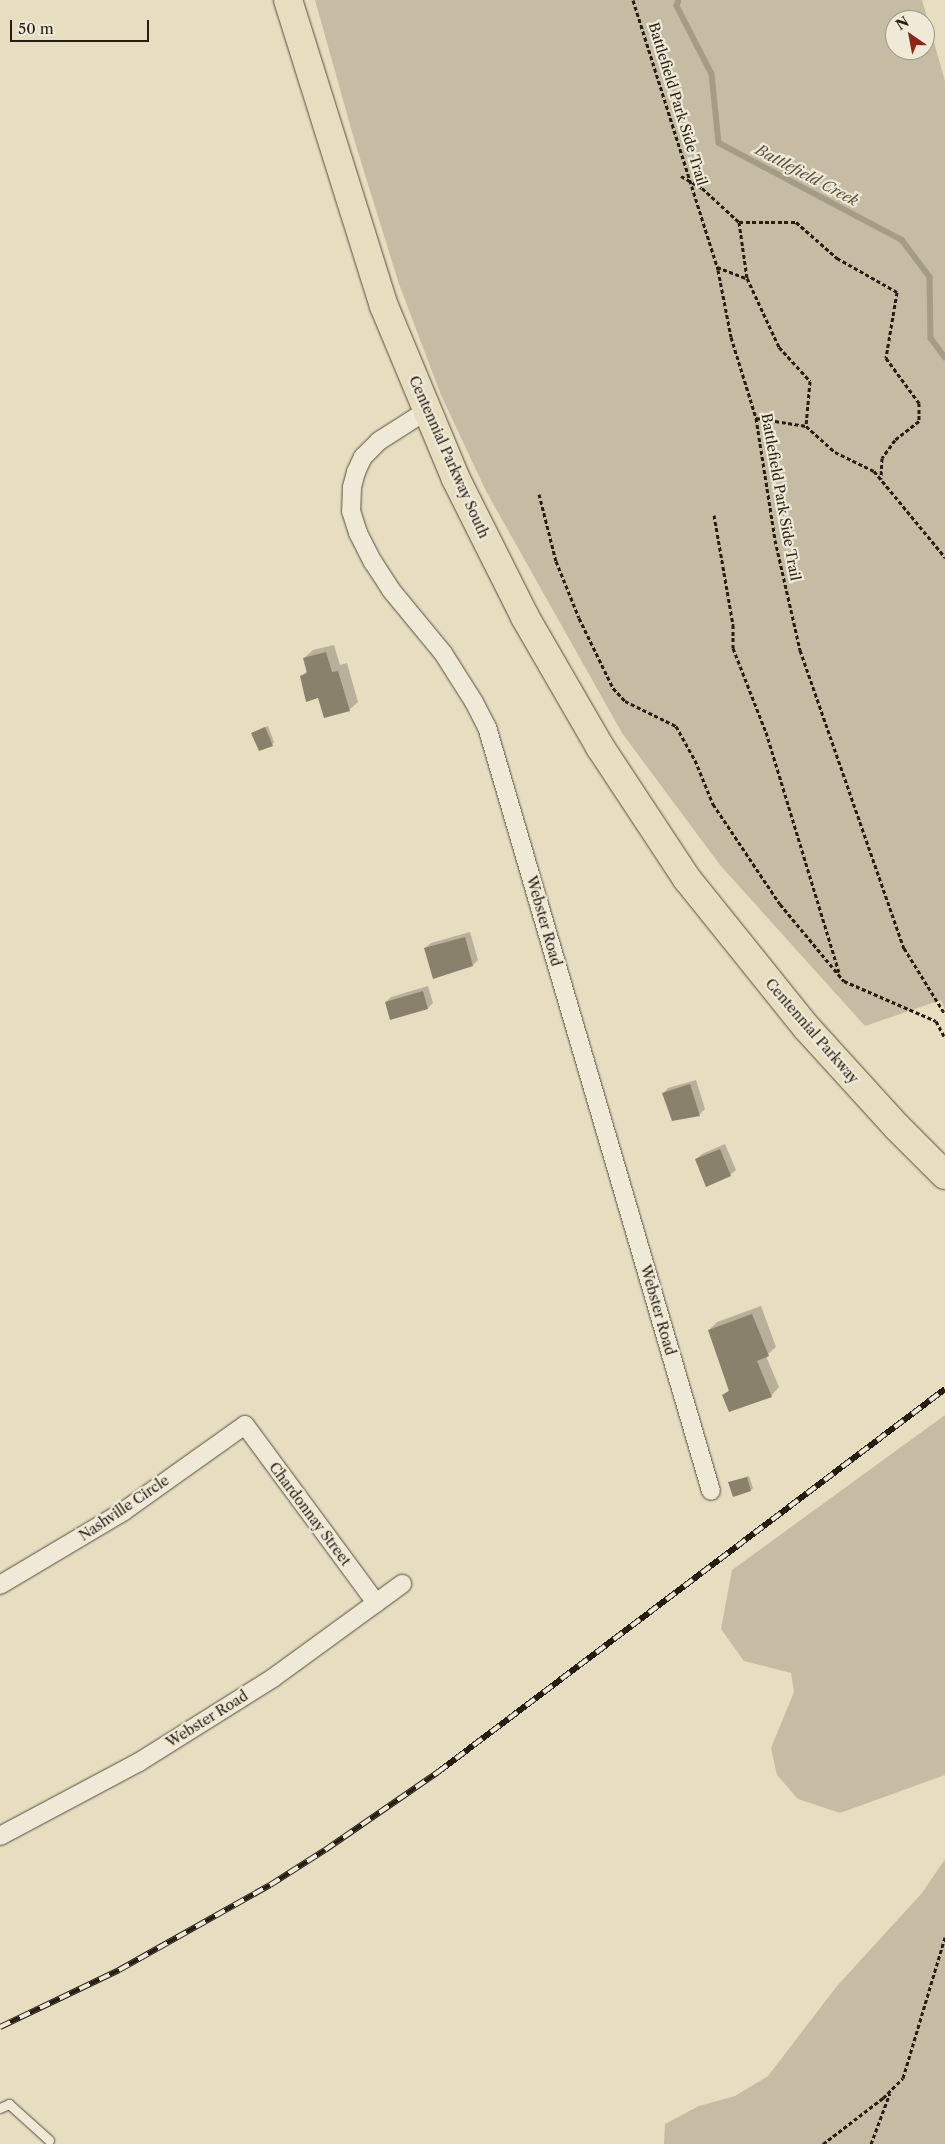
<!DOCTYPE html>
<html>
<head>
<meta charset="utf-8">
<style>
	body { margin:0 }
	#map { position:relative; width:945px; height:2144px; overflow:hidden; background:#e7ddc1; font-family:"Libre Caslon Text",serif }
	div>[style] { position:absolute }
	.green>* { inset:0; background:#c6bca3 }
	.shadow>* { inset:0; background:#0003 }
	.stream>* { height:5.5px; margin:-2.75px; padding:0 2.75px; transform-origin:2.75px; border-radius:2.75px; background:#a59c86 }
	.building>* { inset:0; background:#8a816d }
	.path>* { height:3px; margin-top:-1.5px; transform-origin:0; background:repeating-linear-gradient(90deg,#261d13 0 4px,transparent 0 6.5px) }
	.roads { filter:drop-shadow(0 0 1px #564d3e) drop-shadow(0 0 1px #564d3e) }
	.lane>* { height:9px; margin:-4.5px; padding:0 4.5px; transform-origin:4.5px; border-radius:4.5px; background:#efe9d7 }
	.street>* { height:18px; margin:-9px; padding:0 9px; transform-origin:9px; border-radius:9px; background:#efe9d7 }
	.primary>* { height:28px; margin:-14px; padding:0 14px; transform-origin:14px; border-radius:14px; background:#e7ddc1 }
	.rail>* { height:5.5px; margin-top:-2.75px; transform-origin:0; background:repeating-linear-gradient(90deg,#efe9d7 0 11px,#261d13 0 22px); box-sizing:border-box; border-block:1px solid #261d13 }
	span { translate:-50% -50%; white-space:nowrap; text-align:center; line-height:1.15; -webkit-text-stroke:4.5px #efe9d7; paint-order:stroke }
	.street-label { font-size:14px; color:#261d13 }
	.water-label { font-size:15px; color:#595041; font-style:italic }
	.north { position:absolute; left:885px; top:10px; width:50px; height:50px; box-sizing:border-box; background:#efe9d7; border:1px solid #9f9789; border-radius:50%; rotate:327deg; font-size:14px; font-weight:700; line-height:20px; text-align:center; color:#261d13 }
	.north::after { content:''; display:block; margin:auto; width:18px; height:22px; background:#8f2418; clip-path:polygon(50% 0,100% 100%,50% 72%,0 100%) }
	.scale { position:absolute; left:10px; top:20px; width:139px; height:22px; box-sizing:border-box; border:2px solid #261d13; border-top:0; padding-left:6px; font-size:15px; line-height:18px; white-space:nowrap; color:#261d13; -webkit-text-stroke:4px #efe9d7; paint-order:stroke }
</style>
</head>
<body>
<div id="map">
	<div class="green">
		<i style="clip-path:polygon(evenodd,315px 0,922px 0,945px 81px,945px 1010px,941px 1000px,865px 1026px,720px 865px,622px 733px,486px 491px,441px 395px,399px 284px,354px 139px,315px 0,895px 20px,925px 20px,925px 50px,895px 50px,895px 20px)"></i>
		<i style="clip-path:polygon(945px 1415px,945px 1775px,840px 1813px,798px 1799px,777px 1775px,771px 1748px,794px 1692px,791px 1673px,744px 1661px,721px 1629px,732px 1570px)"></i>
		<i style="clip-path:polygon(945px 1859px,945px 2144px,664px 2144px,665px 2124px,699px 2106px,735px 2096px,768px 2076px,837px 1986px,922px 1893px)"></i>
	</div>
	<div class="shadow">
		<i style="clip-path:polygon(334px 645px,340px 665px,347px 663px,358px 702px,349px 710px,302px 676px,308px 670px,304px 658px,313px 650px)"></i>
		<i style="clip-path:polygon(268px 726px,274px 742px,272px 745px,253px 733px)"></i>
		<i style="clip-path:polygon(470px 932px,478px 960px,473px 965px,425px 948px,431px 943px)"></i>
		<i style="clip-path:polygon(428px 986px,433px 1003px,428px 1008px,386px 1002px,391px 997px)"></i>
		<i style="clip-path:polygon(696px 1080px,705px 1109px,700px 1114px,673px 1120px,663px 1094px,668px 1088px)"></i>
		<i style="clip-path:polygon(725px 1144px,736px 1170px,730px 1175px,696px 1159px,702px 1154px)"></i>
		<i style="clip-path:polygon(761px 1306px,776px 1347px,766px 1356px,779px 1387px,771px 1396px,724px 1395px,730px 1389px,709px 1330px,717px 1322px)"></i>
		<i style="clip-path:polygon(749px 1476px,753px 1488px,751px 1490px,729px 1483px)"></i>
	</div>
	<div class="stream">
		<i style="left:679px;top:0;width:6px;rotate:108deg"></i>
		<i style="left:677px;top:6px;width:76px;rotate:62.8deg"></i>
		<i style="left:712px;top:74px;width:69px;rotate:84.2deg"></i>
		<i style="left:719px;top:143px;width:207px;rotate:27.9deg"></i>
		<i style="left:902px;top:240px;width:46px;rotate:52.9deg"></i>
		<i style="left:930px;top:277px;width:61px;rotate:89.1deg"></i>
		<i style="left:931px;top:338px;width:24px;rotate:54deg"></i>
	</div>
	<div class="building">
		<i style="clip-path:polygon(326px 652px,332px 672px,338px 671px,350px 711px,324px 718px,318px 698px,306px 702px,300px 676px,307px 673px,303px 658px)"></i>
		<i style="clip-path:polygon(265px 727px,273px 746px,259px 751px,251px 733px)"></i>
		<i style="clip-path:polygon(465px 937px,473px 966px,433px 979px,424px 948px)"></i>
		<i style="clip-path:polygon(423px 991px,428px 1009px,390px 1020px,385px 1002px)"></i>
		<i style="clip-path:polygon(690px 1084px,700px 1116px,672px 1121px,662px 1093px)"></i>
		<i style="clip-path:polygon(720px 1149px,731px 1176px,706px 1187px,695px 1159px)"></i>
		<i style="clip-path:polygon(752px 1314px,769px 1356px,757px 1361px,772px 1397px,729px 1412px,722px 1395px,729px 1391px,708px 1330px)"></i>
		<i style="clip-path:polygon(747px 1477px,751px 1491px,733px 1497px,728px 1482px)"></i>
	</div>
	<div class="path">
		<i style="left:633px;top:0;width:283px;rotate:72.5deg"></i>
		<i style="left:718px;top:270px;width:68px;rotate:79deg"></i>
		<i style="left:731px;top:337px;width:85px;rotate:72.8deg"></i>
		<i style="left:756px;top:418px;width:123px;rotate:81.1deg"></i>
		<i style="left:775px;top:540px;width:113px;rotate:77.2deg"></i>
		<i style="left:800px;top:650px;width:316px;rotate:70.8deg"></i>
		<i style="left:904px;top:948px;width:78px;rotate:58.2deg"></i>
		<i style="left:681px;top:176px;width:24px;rotate:30deg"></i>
		<i style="left:702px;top:188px;width:50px;rotate:42.6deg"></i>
		<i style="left:739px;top:222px;width:57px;rotate:81.9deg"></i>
		<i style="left:747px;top:278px;width:76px;rotate:65.1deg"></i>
		<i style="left:779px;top:347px;width:46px;rotate:47.6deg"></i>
		<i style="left:810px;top:381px;width:45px;rotate:95.1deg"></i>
		<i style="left:806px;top:426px;width:39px;rotate:42deg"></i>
		<i style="left:835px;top:452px;width:43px;rotate:26deg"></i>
		<i style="left:874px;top:471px;width:112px;rotate:50.5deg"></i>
		<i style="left:739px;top:222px;width:57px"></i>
		<i style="left:796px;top:222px;width:55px;rotate:41.3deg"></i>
		<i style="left:837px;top:258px;width:69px;rotate:29.5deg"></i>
		<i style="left:897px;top:292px;width:67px;rotate:99.5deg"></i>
		<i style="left:886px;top:358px;width:56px;rotate:53.7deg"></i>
		<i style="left:919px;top:403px;width:18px;rotate:90deg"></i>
		<i style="left:919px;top:421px;width:31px;rotate:142deg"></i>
		<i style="left:895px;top:440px;width:22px;rotate:126deg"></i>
		<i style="left:882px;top:458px;width:21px;rotate:93deg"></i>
		<i style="left:717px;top:267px;width:31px;rotate:21deg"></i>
		<i style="left:756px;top:418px;width:51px;rotate:9.1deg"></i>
		<i style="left:539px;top:494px;width:69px;rotate:75.8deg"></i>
		<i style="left:556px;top:561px;width:61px;rotate:68deg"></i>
		<i style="left:579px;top:618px;width:78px;rotate:64.1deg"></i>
		<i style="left:613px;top:688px;width:18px;rotate:47deg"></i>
		<i style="left:625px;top:701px;width:57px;rotate:26.1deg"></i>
		<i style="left:676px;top:726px;width:39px;rotate:61deg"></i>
		<i style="left:695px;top:760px;width:48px;rotate:67.8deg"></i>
		<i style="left:713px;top:804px;width:120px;rotate:56.2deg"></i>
		<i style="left:780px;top:904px;width:100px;rotate:50.3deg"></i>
		<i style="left:844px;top:981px;width:100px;rotate:23.5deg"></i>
		<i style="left:936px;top:1021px;width:19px;rotate:62deg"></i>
		<i style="left:714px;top:515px;width:112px;rotate:80.2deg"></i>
		<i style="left:733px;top:625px;width:23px;rotate:90deg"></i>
		<i style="left:733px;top:648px;width:90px;rotate:68.6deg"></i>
		<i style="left:766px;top:732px;width:252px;rotate:73.1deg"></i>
		<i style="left:823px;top:2144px;width:76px;rotate:-37.5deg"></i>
		<i style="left:883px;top:2098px;width:28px;rotate:-45deg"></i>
		<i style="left:903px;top:2078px;width:147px;rotate:-73.4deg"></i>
		<i style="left:871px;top:2144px;width:54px;rotate:-69.6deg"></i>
	</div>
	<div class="roads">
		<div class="lane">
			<i style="left:0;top:2108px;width:10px;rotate:-24deg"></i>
			<i style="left:9px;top:2104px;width:54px;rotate:42deg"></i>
		</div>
		<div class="street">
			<i style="left:426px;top:411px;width:56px;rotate:147.4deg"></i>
			<i style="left:379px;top:441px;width:23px;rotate:135deg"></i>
			<i style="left:363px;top:457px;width:17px;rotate:115deg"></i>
			<i style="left:356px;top:472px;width:16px;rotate:105deg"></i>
			<i style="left:352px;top:487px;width:24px;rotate:92deg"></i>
			<i style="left:351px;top:511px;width:23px;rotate:72deg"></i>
			<i style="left:358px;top:533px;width:33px;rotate:63deg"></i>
			<i style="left:373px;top:562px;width:33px;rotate:57deg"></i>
			<i style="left:391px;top:590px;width:82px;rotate:50.5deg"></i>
			<i style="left:443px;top:653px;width:58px;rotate:57.7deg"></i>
			<i style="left:474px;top:702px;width:28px;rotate:63deg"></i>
			<i style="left:487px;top:727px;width:796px;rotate:73.66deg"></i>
			<i style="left:0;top:1585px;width:144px;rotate:-30.8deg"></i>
			<i style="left:124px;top:1511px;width:148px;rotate:-35.4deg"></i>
			<i style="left:245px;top:1425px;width:221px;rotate:53.6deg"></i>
			<i style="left:0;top:1836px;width:157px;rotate:-28deg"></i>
			<i style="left:139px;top:1762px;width:158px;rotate:-32.1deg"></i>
			<i style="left:273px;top:1678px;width:160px;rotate:-36.1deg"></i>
		</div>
		<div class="primary">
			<i style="left:288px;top:0;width:321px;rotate:72.6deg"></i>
			<i style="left:384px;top:306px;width:187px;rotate:67.4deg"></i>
			<i style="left:456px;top:479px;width:154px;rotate:63.4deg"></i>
			<i style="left:525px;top:617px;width:150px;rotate:60deg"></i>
			<i style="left:600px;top:747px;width:158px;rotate:56.6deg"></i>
			<i style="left:687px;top:879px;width:190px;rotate:51.2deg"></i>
			<i style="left:806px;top:1027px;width:135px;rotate:47.7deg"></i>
			<i style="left:897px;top:1127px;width:68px;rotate:45deg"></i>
		</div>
	</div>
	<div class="rail">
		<i style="left:0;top:2027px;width:132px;rotate:-25.6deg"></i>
		<i style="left:119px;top:1970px;width:173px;rotate:-29.4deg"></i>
		<i style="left:270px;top:1885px;width:65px;rotate:-32.5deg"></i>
		<i style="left:325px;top:1850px;width:137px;rotate:-34.6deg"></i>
		<i style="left:438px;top:1772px;width:635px;rotate:-37.07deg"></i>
	</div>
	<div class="street-label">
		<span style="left:678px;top:104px;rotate:73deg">Battlefield Park Side Trail</span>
		<span style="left:449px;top:457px;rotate:66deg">Centennial Parkway South</span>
		<span style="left:781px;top:497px;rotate:80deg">Battlefield Park Side Trail</span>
		<span style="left:544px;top:921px;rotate:74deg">Webster Road</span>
		<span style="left:812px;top:1031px;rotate:49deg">Centennial Parkway</span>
		<span style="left:658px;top:1310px;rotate:74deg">Webster Road</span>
		<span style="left:124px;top:1508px;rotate:-34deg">Nashville Circle</span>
		<span style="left:310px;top:1514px;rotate:53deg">Chardonnay Street</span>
		<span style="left:207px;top:1719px;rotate:-32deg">Webster Road</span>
	</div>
	<div class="water-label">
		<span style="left:807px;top:175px;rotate:28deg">Battlefield Creek</span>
	</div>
	<div class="north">N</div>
	<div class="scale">50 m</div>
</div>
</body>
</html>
